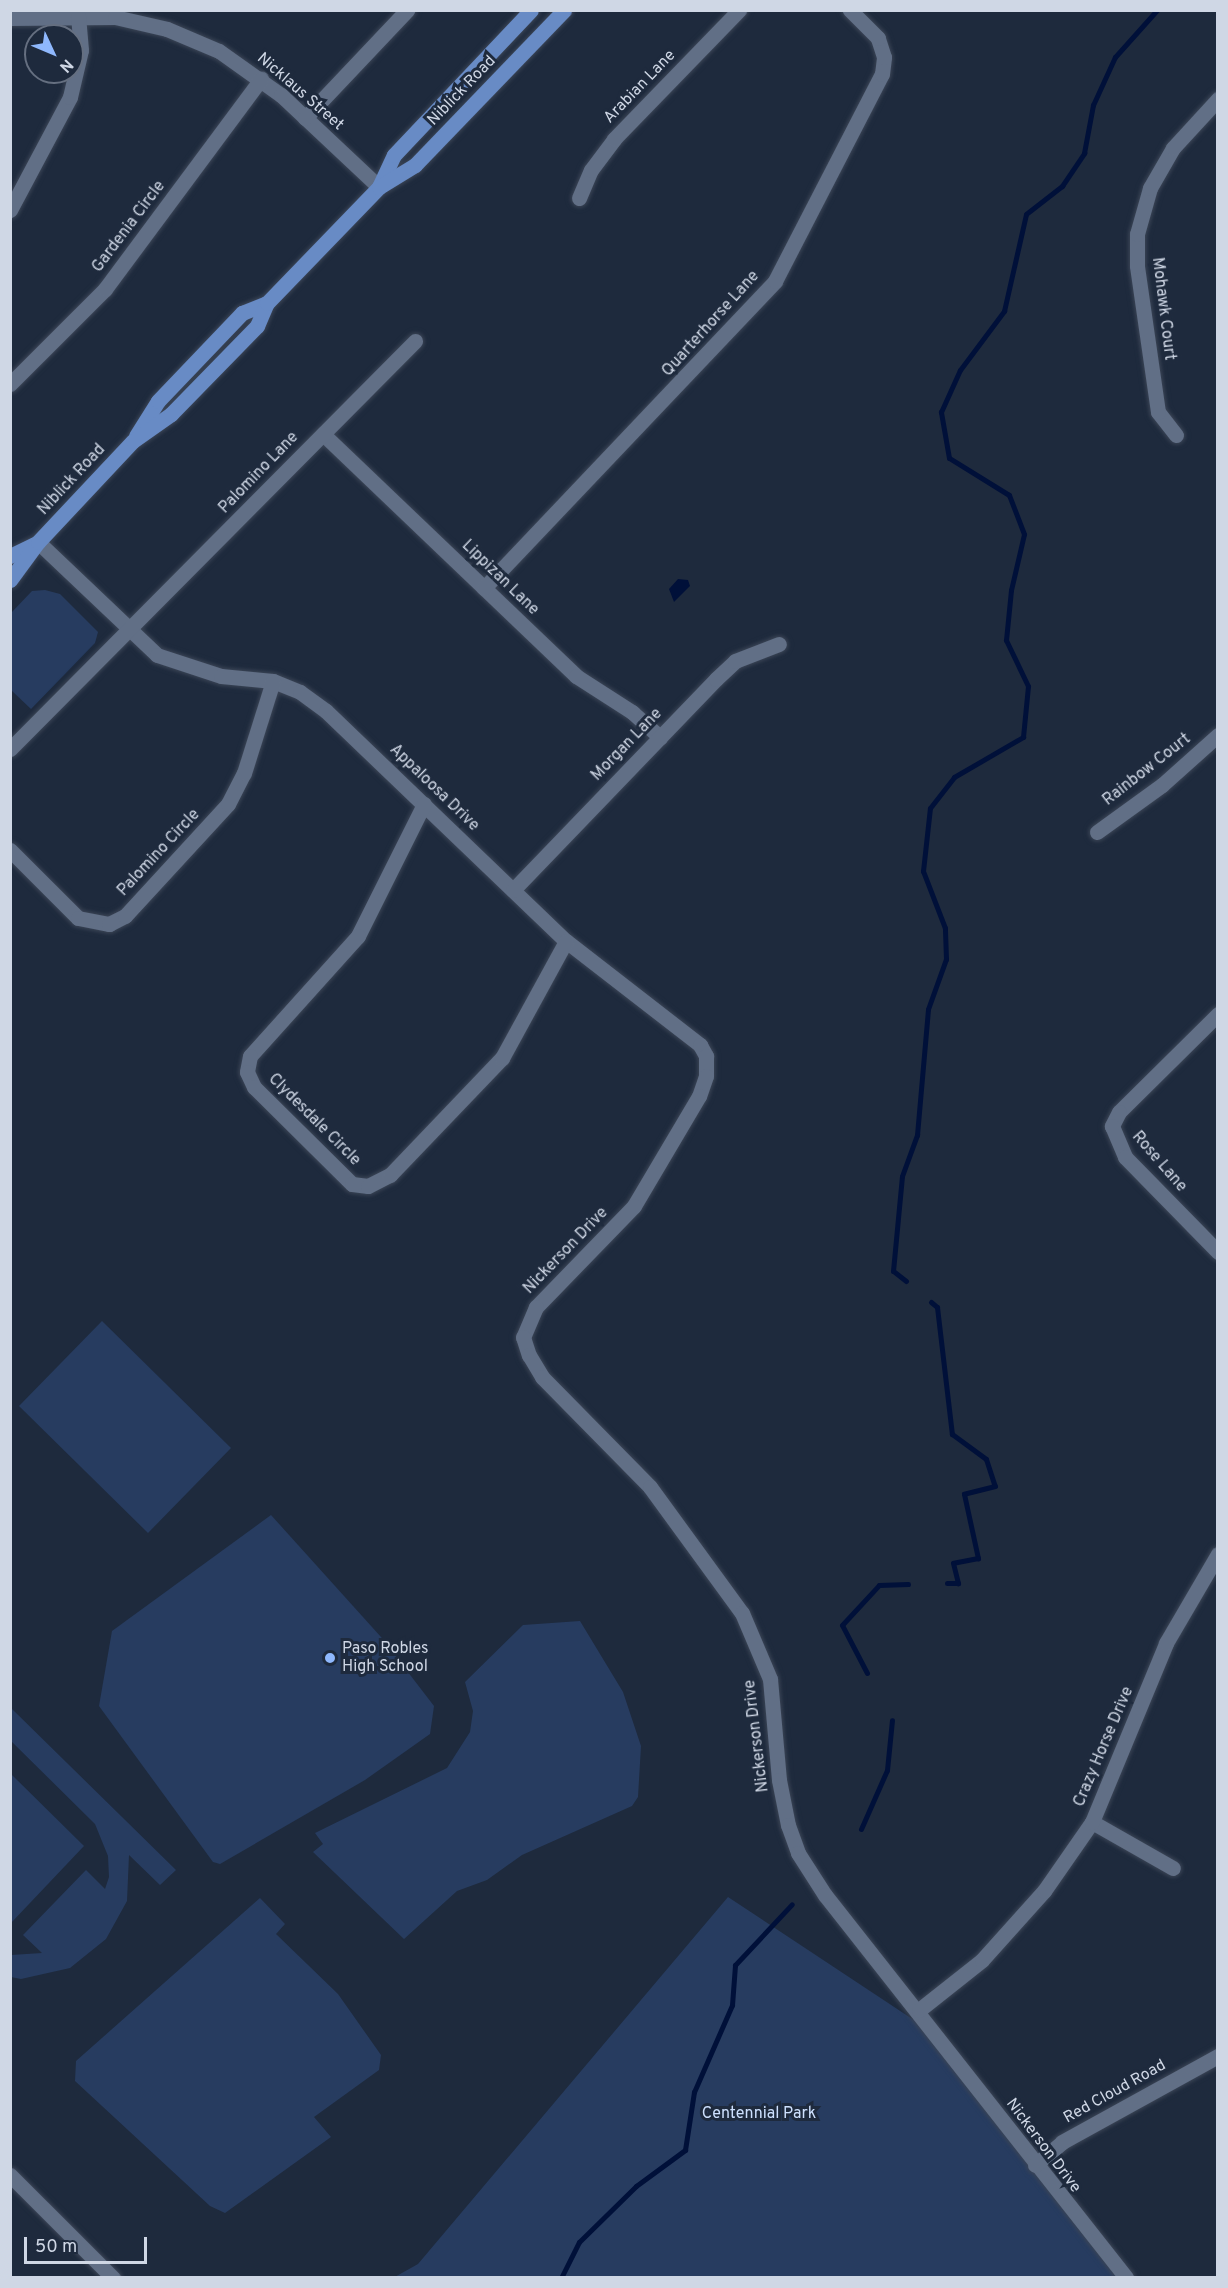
<!DOCTYPE html>
<html>
<head>
<meta charset="utf-8">
<style>
	body { margin:0 }
	#map { position:relative; width:1228px; height:2288px; overflow:hidden; background:#1e2a3d; font-family:Overpass,sans-serif }
	div>[style] { position:absolute }
	.green>* { inset:0; background:#273c60 }
	.water>* { inset:0; background:#001039 }
	.stream>* { height:5px; margin:-2.5px; padding:0 2.5px; transform-origin:2.5px; border-radius:2.5px; background:#001039 }
	.roads { filter:drop-shadow(0 0 2px #3b4556) drop-shadow(0 0 2px #3b4556) }
	.minor>* { height:15px; margin:-7.5px; padding:0 7.5px; transform-origin:7.5px; border-radius:7.5px; background:#616f86 }
	.major>* { height:15px; margin:-7.5px; padding:0 7.5px; transform-origin:7.5px; border-radius:7.5px; background:#688bc5 }
	.dots>* { width:16px; height:16px; translate:-50% -50%; box-sizing:border-box; border:3px solid #1e2a3d; border-radius:50% }
	span { translate:-50% -50%; white-space:nowrap; text-align:center; line-height:1.15; -webkit-text-stroke:6px #1e2a3d; paint-order:stroke }
	.street-label { font-size:16px; color:#cfd7e5 }
	.poi-label { font-size:16px; color:#cfd7e5 }
	.left { translate:0 -50%; text-align:left }
	.park-label { font-size:16px; color:#cde0fe }
	.frame { position:absolute; inset:0; border:12px solid #cfd7e5; pointer-events:none }
	.north { position:absolute; left:24px; top:24px; width:60px; height:60px; box-sizing:border-box; background:#1e2a3d; border:2px solid #656f80; border-radius:50%; rotate:134deg; font-size:16px; font-weight:700; line-height:24px; text-align:center; color:#cfd7e5 }
	.north::after { content:''; display:block; margin:auto; width:21px; height:27px; background:#8fb8fd; clip-path:polygon(50% 0,100% 100%,50% 72%,0 100%) }
	.scale { position:absolute; left:24px; top:2237px; width:123px; height:27px; box-sizing:border-box; border:3px solid #cfd7e5; border-top:0; padding-left:8px; font-size:18px; line-height:21px; white-space:nowrap; color:#cfd7e5; -webkit-text-stroke:4px #1e2a3d; paint-order:stroke }
</style>
</head>
<body>
<div id="map">
	<div class="green">
		<i style="clip-path:polygon(45px 590px,60px 594px,98px 632px,95px 643px,31px 709px,11px 690px,11px 613px,32px 591px)"></i>
		<i style="clip-path:polygon(102px 1321px,231px 1448px,148px 1533px,19px 1406px)"></i>
		<i style="clip-path:polygon(271px 1515px,381px 1637px,434px 1706px,430px 1734px,365px 1780px,220px 1864px,213px 1862px,99px 1706px,112px 1631px)"></i>
		<i style="clip-path:polygon(580px 1621px,623px 1692px,641px 1746px,638px 1797px,632px 1806px,522px 1855px,487px 1880px,457px 1891px,404px 1939px,313px 1852px,323px 1844px,315px 1833px,447px 1768px,470px 1732px,473px 1711px,465px 1682px,523px 1625px)"></i>
		<i style="clip-path:polygon(11px 1708px,176px 1870px,160px 1885px,129px 1855px,127px 1901px,106px 1939px,70px 1968px,21px 1979px,11px 1977px,11px 1955px,42px 1953px,23px 1935px,86px 1870px,105px 1889px,109px 1877px,108px 1856px,95px 1824px,11px 1741px)"></i>
		<i style="clip-path:polygon(11px 1774px,84px 1846px,11px 1923px,10px 1923px)"></i>
		<i style="clip-path:polygon(728px 1897px,941px 2038px,1126px 2278px,393px 2278px,418px 2264px)"></i>
		<i style="clip-path:polygon(260px 1898px,285px 1924px,276px 1934px,338px 1994px,381px 2055px,379px 2070px,314px 2117px,331px 2137px,225px 2213px,210px 2206px,75px 2081px,76px 2061px)"></i>
	</div>
	<div class="water">
		<i style="clip-path:polygon(678px 579px,688px 580px,690px 586px,674px 602px,669px 589px)"></i>
	</div>
	<div class="stream">
		<i style="left:906px;top:1281px;width:16px;rotate:-142deg"></i>
		<i style="left:893px;top:1271px;width:95px;rotate:-84.6deg"></i>
		<i style="left:902px;top:1176px;width:44px;rotate:-69.9deg"></i>
		<i style="left:917px;top:1135px;width:126px;rotate:-85deg"></i>
		<i style="left:928px;top:1009px;width:53px;rotate:-70.2deg"></i>
		<i style="left:946px;top:959px;width:31px;rotate:-92deg"></i>
		<i style="left:945px;top:928px;width:61px;rotate:-111.1deg"></i>
		<i style="left:923px;top:871px;width:63px;rotate:-83.7deg"></i>
		<i style="left:930px;top:808px;width:39px;rotate:-52deg"></i>
		<i style="left:954px;top:777px;width:80px;rotate:-30.1deg"></i>
		<i style="left:1023px;top:737px;width:51px;rotate:-84.4deg"></i>
		<i style="left:1028px;top:686px;width:51px;rotate:-115.6deg"></i>
		<i style="left:1006px;top:640px;width:50px;rotate:-84.3deg"></i>
		<i style="left:1011px;top:590px;width:57px;rotate:-76.9deg"></i>
		<i style="left:1024px;top:534px;width:42px;rotate:-111deg"></i>
		<i style="left:1009px;top:495px;width:70px;rotate:-148.3deg"></i>
		<i style="left:949px;top:458px;width:47px;rotate:-99.9deg"></i>
		<i style="left:941px;top:412px;width:46px;rotate:-65.7deg"></i>
		<i style="left:960px;top:370px;width:74px;rotate:-53.3deg"></i>
		<i style="left:1004px;top:311px;width:99px;rotate:-77.2deg"></i>
		<i style="left:1026px;top:214px;width:46px;rotate:-37.9deg"></i>
		<i style="left:1062px;top:186px;width:40px;rotate:-56deg"></i>
		<i style="left:1084px;top:153px;width:49px;rotate:-79.4deg"></i>
		<i style="left:1093px;top:105px;width:53px;rotate:-65.4deg"></i>
		<i style="left:1115px;top:57px;width:63px;rotate:-48.2deg"></i>
		<i style="left:931px;top:1302px;width:8px;rotate:40deg"></i>
		<i style="left:937px;top:1307px;width:128px;rotate:83.3deg"></i>
		<i style="left:952px;top:1434px;width:42px;rotate:36.3deg"></i>
		<i style="left:986px;top:1459px;width:28px;rotate:72deg"></i>
		<i style="left:995px;top:1486px;width:32px;rotate:166deg"></i>
		<i style="left:964px;top:1494px;width:66px;rotate:77.7deg"></i>
		<i style="left:978px;top:1558px;width:25px;rotate:169deg"></i>
		<i style="left:953px;top:1563px;width:21px;rotate:76deg"></i>
		<i style="left:958px;top:1583px;width:11px;rotate:180deg"></i>
		<i style="left:867px;top:1673px;width:54px;rotate:-117.5deg"></i>
		<i style="left:842px;top:1625px;width:54px;rotate:-47.2deg"></i>
		<i style="left:879px;top:1585px;width:29px;rotate:-2deg"></i>
		<i style="left:861px;top:1829px;width:64px;rotate:-66.2deg"></i>
		<i style="left:887px;top:1770px;width:50px;rotate:-84.3deg"></i>
		<i style="left:561px;top:2278px;width:40px;rotate:-63.4deg"></i>
		<i style="left:579px;top:2242px;width:80px;rotate:-44.5deg"></i>
		<i style="left:636px;top:2186px;width:61px;rotate:-36.3deg"></i>
		<i style="left:685px;top:2150px;width:59px;rotate:-81.2deg"></i>
		<i style="left:694px;top:2092px;width:95px;rotate:-66.4deg"></i>
		<i style="left:732px;top:2005px;width:40px;rotate:-85.7deg"></i>
		<i style="left:735px;top:1965px;width:83px;rotate:-46.9deg"></i>
	</div>
	<div class="roads">
		<div class="minor">
			<i style="left:10px;top:18px;width:105px;rotate:-0.5deg"></i>
			<i style="left:115px;top:17px;width:53px;rotate:13deg"></i>
			<i style="left:167px;top:29px;width:56px;rotate:22.9deg"></i>
			<i style="left:219px;top:51px;width:76px;rotate:35.4deg"></i>
			<i style="left:281px;top:95px;width:134px;rotate:43.2deg"></i>
			<i style="left:305px;top:118px;width:149px;rotate:-46.6deg"></i>
			<i style="left:579px;top:198px;width:30px;rotate:-67deg"></i>
			<i style="left:591px;top:170px;width:39px;rotate:-53deg"></i>
			<i style="left:614px;top:139px;width:180px;rotate:-45.9deg"></i>
			<i style="left:10px;top:210px;width:128px;rotate:-62deg"></i>
			<i style="left:70px;top:97px;width:48px;rotate:-76.8deg"></i>
			<i style="left:81px;top:50px;width:34px;rotate:-95deg"></i>
			<i style="left:10px;top:384px;width:134px;rotate:-45deg"></i>
			<i style="left:105px;top:289px;width:262px;rotate:-53.4deg"></i>
			<i style="left:323px;top:434px;width:350px;rotate:43.7deg"></i>
			<i style="left:576px;top:676px;width:67px;rotate:32.7deg"></i>
			<i style="left:632px;top:712px;width:38px;rotate:42deg"></i>
			<i style="left:1176px;top:435px;width:29px;rotate:-128deg"></i>
			<i style="left:1158px;top:412px;width:148px;rotate:-98.2deg"></i>
			<i style="left:1137px;top:266px;width:32px;rotate:-90deg"></i>
			<i style="left:1137px;top:234px;width:48px;rotate:-74.2deg"></i>
			<i style="left:1150px;top:188px;width:46px;rotate:-60.1deg"></i>
			<i style="left:1173px;top:148px;width:67px;rotate:-47.4deg"></i>
			<i style="left:38px;top:542px;width:164px;rotate:43.5deg"></i>
			<i style="left:157px;top:655px;width:67px;rotate:18.2deg"></i>
			<i style="left:221px;top:676px;width:52px;rotate:5.5deg"></i>
			<i style="left:273px;top:681px;width:29px;rotate:22deg"></i>
			<i style="left:300px;top:692px;width:32px;rotate:36deg"></i>
			<i style="left:326px;top:711px;width:332px;rotate:43.8deg"></i>
			<i style="left:566px;top:941px;width:170px;rotate:37.8deg"></i>
			<i style="left:700px;top:1045px;width:13px;rotate:61deg"></i>
			<i style="left:706px;top:1056px;width:20px;rotate:90deg"></i>
			<i style="left:706px;top:1076px;width:21px;rotate:109deg"></i>
			<i style="left:699px;top:1096px;width:128px;rotate:120.6deg"></i>
			<i style="left:634px;top:1206px;width:141px;rotate:134.1deg"></i>
			<i style="left:536px;top:1307px;width:33px;rotate:113deg"></i>
			<i style="left:523px;top:1337px;width:19px;rotate:72deg"></i>
			<i style="left:529px;top:1355px;width:26px;rotate:59deg"></i>
			<i style="left:542px;top:1377px;width:154px;rotate:45.5deg"></i>
			<i style="left:650px;top:1487px;width:156px;rotate:53.9deg"></i>
			<i style="left:742px;top:1613px;width:72px;rotate:67deg"></i>
			<i style="left:770px;top:1679px;width:101px;rotate:84.9deg"></i>
			<i style="left:779px;top:1780px;width:46px;rotate:78.7deg"></i>
			<i style="left:788px;top:1825px;width:30px;rotate:70deg"></i>
			<i style="left:798px;top:1853px;width:50px;rotate:57.3deg"></i>
			<i style="left:825px;top:1895px;width:487px;rotate:51.8deg"></i>
			<i style="left:484px;top:588px;width:423px;rotate:-46.5deg"></i>
			<i style="left:775px;top:281px;width:233px;rotate:-62.7deg"></i>
			<i style="left:882px;top:74px;width:17px;rotate:-83deg"></i>
			<i style="left:884px;top:57px;width:20px;rotate:-108deg"></i>
			<i style="left:878px;top:38px;width:40px;rotate:-135deg"></i>
			<i style="left:10px;top:749px;width:575px;rotate:-45.21deg"></i>
			<i style="left:424px;top:804px;width:148px;rotate:116.6deg"></i>
			<i style="left:358px;top:936px;width:161px;rotate:132deg"></i>
			<i style="left:250px;top:1056px;width:16px;rotate:101deg"></i>
			<i style="left:247px;top:1072px;width:17px;rotate:65deg"></i>
			<i style="left:254px;top:1087px;width:138px;rotate:44.7deg"></i>
			<i style="left:352px;top:1184px;width:16px;rotate:7deg"></i>
			<i style="left:368px;top:1186px;width:25px;rotate:-27deg"></i>
			<i style="left:390px;top:1175px;width:162px;rotate:-46.3deg"></i>
			<i style="left:502px;top:1058px;width:133px;rotate:-61.3deg"></i>
			<i style="left:1097px;top:832px;width:80px;rotate:-35.9deg"></i>
			<i style="left:1162px;top:785px;width:75px;rotate:-41.8deg"></i>
			<i style="left:10px;top:850px;width:96px;rotate:45deg"></i>
			<i style="left:78px;top:918px;width:32px;rotate:11deg"></i>
			<i style="left:109px;top:924px;width:18px;rotate:-27deg"></i>
			<i style="left:125px;top:916px;width:152px;rotate:-47.4deg"></i>
			<i style="left:228px;top:804px;width:35px;rotate:-63deg"></i>
			<i style="left:244px;top:773px;width:96px;rotate:-72.5deg"></i>
			<i style="left:513px;top:890px;width:293px;rotate:-46.1deg"></i>
			<i style="left:716px;top:679px;width:26px;rotate:-43deg"></i>
			<i style="left:735px;top:661px;width:47px;rotate:-21.1deg"></i>
			<i style="left:1218px;top:1014px;width:139px;rotate:135.3deg"></i>
			<i style="left:1119px;top:1112px;width:16px;rotate:117deg"></i>
			<i style="left:1112px;top:1126px;width:34px;rotate:67deg"></i>
			<i style="left:1125px;top:1157px;width:133px;rotate:45.6deg"></i>
			<i style="left:1092px;top:1822px;width:93px;rotate:29.6deg"></i>
			<i style="left:919px;top:2010px;width:80px;rotate:-38.4deg"></i>
			<i style="left:982px;top:1960px;width:93px;rotate:-48.1deg"></i>
			<i style="left:1044px;top:1891px;width:84px;rotate:-55.2deg"></i>
			<i style="left:1092px;top:1822px;width:194px;rotate:-67.5deg"></i>
			<i style="left:1166px;top:1643px;width:103px;rotate:-59.7deg"></i>
			<i style="left:1035px;top:2165px;width:35px;rotate:-40deg"></i>
			<i style="left:1062px;top:2142px;width:178px;rotate:-28.9deg"></i>
			<i style="left:10px;top:2175px;width:146px;rotate:45deg"></i>
		</div>
		<div class="major">
			<i style="left:379px;top:187px;width:35px;rotate:-65deg"></i>
			<i style="left:394px;top:155px;width:199px;rotate:-46.6deg"></i>
			<i style="left:136px;top:436px;width:41px;rotate:-57.8deg"></i>
			<i style="left:158px;top:401px;width:122px;rotate:-46.3deg"></i>
			<i style="left:242px;top:313px;width:27px;rotate:-22deg"></i>
			<i style="left:10px;top:556px;width:28px;rotate:-26deg"></i>
			<i style="left:10px;top:580px;width:47px;rotate:-53.6deg"></i>
			<i style="left:38px;top:542px;width:139px;rotate:-46.8deg"></i>
			<i style="left:133px;top:441px;width:47px;rotate:-35.4deg"></i>
			<i style="left:171px;top:414px;width:123px;rotate:-45.7deg"></i>
			<i style="left:257px;top:326px;width:25px;rotate:-67deg"></i>
			<i style="left:267px;top:303px;width:161px;rotate:-46deg"></i>
			<i style="left:379px;top:187px;width:42px;rotate:-31.4deg"></i>
			<i style="left:415px;top:165px;width:215px;rotate:-46.1deg"></i>
		</div>
	</div>
	<div class="dots">
		<i style="left:330px;top:1658px;background:#8fb8fd"></i>
	</div>
	<div class="street-label">
		<span style="left:640px;top:87px;rotate:-46deg">Arabian Lane</span>
		<span style="left:462px;top:91px;rotate:-46deg">Niblick Road</span>
		<span style="left:300px;top:92px;rotate:41deg">Nicklaus Street</span>
		<span style="left:129px;top:227px;rotate:-53deg">Gardenia Circle</span>
		<span style="left:1163px;top:309px;rotate:83deg">Mohawk Court</span>
		<span style="left:711px;top:324px;rotate:-48deg">Quarterhorse Lane</span>
		<span style="left:259px;top:473px;rotate:-46deg">Palomino Lane</span>
		<span style="left:72px;top:480px;rotate:-47deg">Niblick Road</span>
		<span style="left:500px;top:578px;rotate:44deg">Lippizan Lane</span>
		<span style="left:627px;top:745px;rotate:-46deg">Morgan Lane</span>
		<span style="left:1147px;top:770px;rotate:-38deg">Rainbow Court</span>
		<span style="left:434px;top:788px;rotate:44deg">Appaloosa Drive</span>
		<span style="left:159px;top:853px;rotate:-47deg">Palomino Circle</span>
		<span style="left:314px;top:1120px;rotate:45deg">Clydesdale Circle</span>
		<span style="left:1159px;top:1162px;rotate:49deg">Rose Lane</span>
		<span style="left:566px;top:1251px;rotate:-46deg">Nickerson Drive</span>
		<span style="left:757px;top:1736px;rotate:-97deg">Nickerson Drive</span>
		<span style="left:1104px;top:1747px;rotate:-67deg">Crazy Horse Drive</span>
		<span style="left:1115px;top:2092px;rotate:-29deg">Red Cloud Road</span>
		<span style="left:1043px;top:2146px;rotate:53deg">Nickerson Drive</span>
	</div>
	<div class="poi-label">
		<span class="left" style="left:342px;top:1658px">Paso Robles<br>High School</span>
	</div>
	<div class="park-label">
		<span style="left:759px;top:2114px">Centennial Park</span>
	</div>
	<div class="frame"></div>
	<div class="north">N</div>
	<div class="scale">50 m</div>
</div>
</body>
</html>
